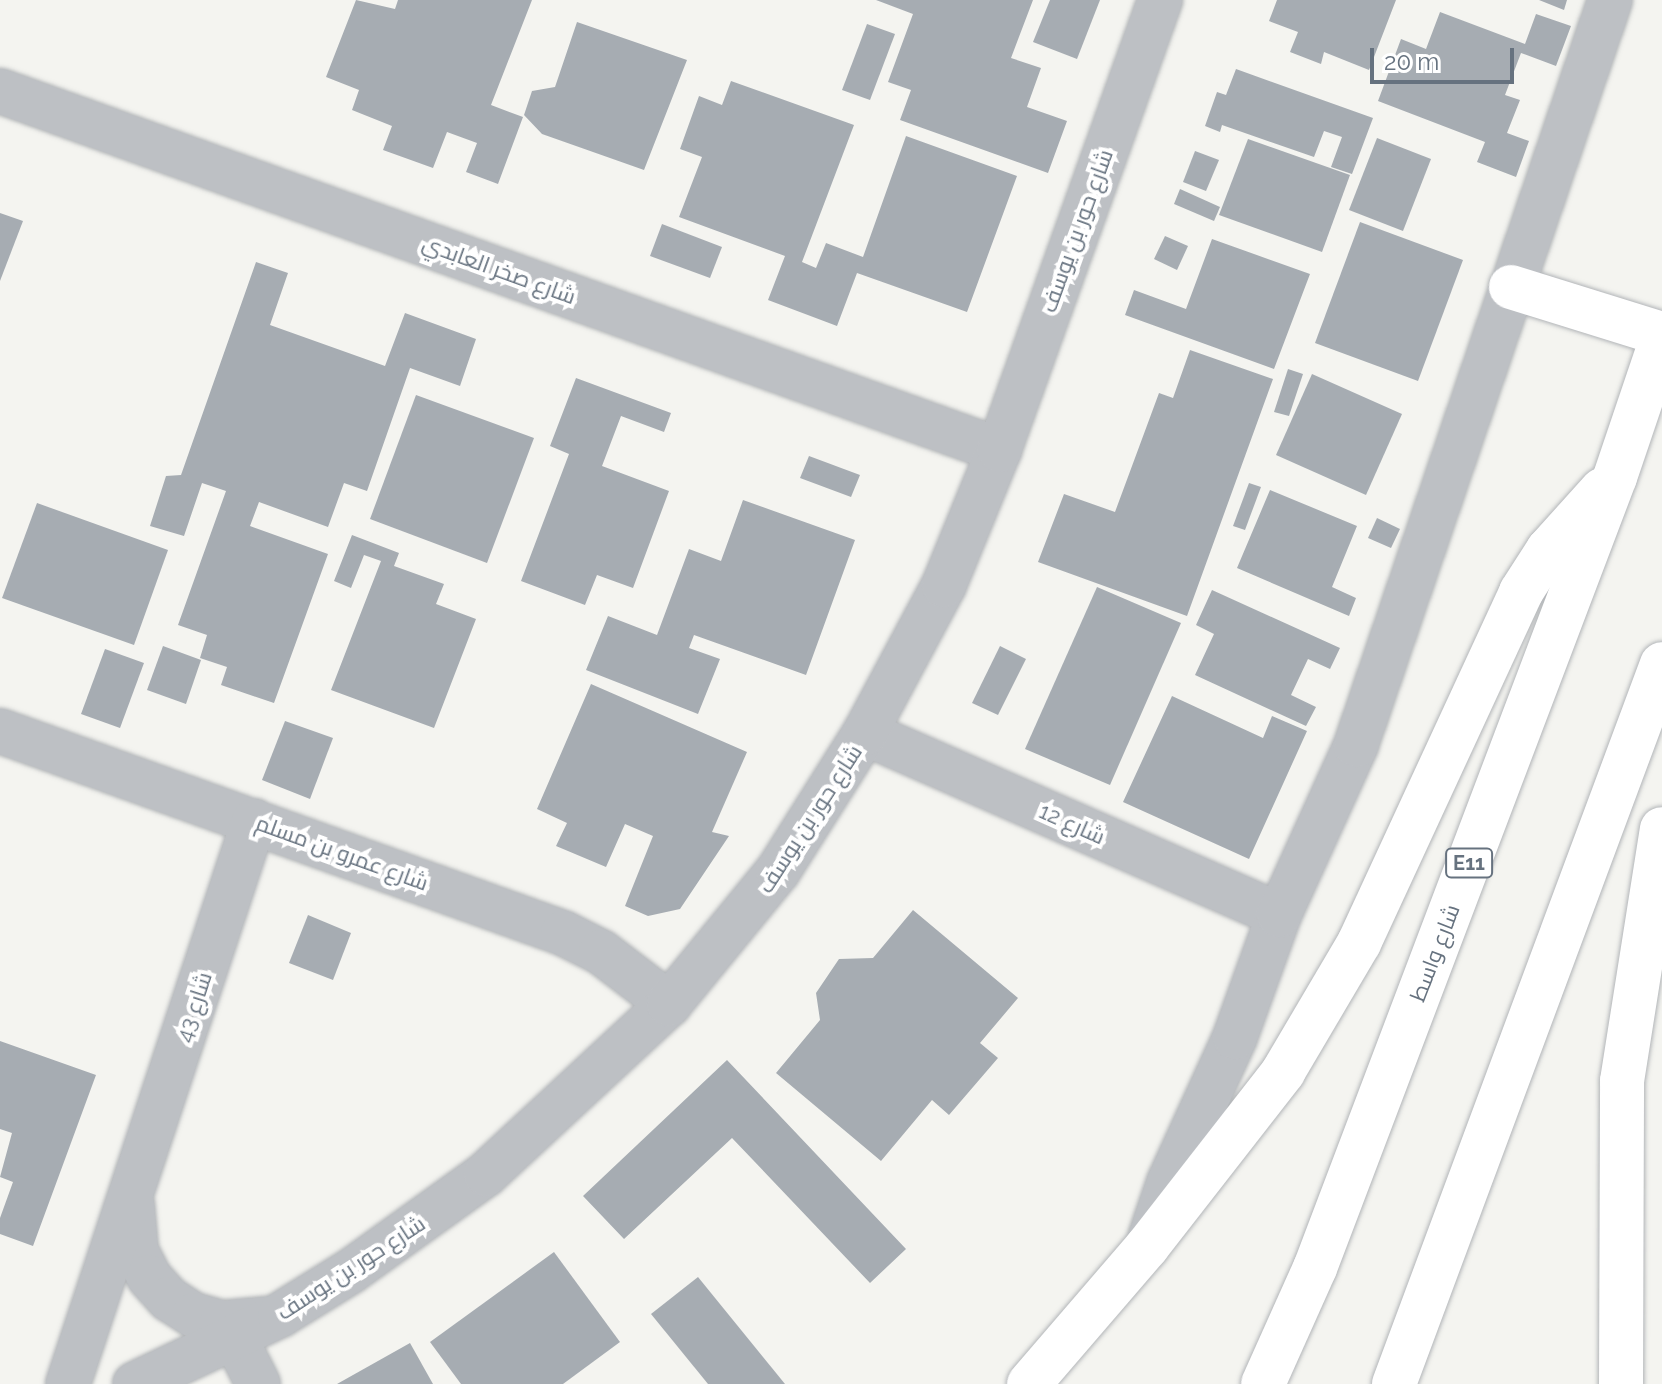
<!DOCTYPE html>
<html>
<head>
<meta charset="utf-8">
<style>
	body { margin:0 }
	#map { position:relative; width:1662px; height:1384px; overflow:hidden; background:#f4f4f0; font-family:Raleway,Cairo,sans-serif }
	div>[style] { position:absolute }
	.building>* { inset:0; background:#a6acb2 }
	.roads { filter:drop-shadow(0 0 2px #b2b5b8) drop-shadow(0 0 2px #b2b5b8) }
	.minor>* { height:44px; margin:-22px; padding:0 22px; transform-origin:22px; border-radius:22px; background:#bdc0c4 }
	.highway>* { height:44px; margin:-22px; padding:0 22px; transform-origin:22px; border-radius:22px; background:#fff }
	span { translate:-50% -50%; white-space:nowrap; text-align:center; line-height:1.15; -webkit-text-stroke:8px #fff; paint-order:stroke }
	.shield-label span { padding:2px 6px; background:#fff; border:2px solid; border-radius:6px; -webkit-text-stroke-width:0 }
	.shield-label { font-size:20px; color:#66727f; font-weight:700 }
	.street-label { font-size:22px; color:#66727f }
	.scale { position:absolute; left:1370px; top:48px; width:144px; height:36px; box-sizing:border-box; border:4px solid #66727f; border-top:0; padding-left:10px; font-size:24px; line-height:28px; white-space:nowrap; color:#66727f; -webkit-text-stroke:6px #fff; paint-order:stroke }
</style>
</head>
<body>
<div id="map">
	<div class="building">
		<i style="clip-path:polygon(356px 0,395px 9px,398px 0,532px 0,491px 105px,523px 117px,498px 184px,466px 172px,477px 143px,447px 132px,433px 168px,383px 150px,392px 126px,352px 110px,359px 90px,326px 77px)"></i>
		<i style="clip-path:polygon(876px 0,1033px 0,1011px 58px,1041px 68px,1027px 107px,1067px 121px,1048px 173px,900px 120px,911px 90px,888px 82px,913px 14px)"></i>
		<i style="clip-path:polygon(1050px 0,1100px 0,1077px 59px,1033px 42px)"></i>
		<i style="clip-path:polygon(1277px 0,1396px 0,1369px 70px,1324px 52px,1321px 64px,1290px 52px,1298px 32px,1269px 21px)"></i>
		<i style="clip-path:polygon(1539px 0,1567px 0,1564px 10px)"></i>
		<i style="clip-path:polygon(1440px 12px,1525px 44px,1536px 14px,1571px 26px,1556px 66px,1521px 53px,1505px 95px,1520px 100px,1507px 133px,1529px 141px,1516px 177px,1477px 162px,1485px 142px,1378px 101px,1401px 39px,1426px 49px)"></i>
		<i style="clip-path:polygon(577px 22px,687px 60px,644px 170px,542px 134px,524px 115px,532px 91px,555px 87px)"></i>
		<i style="clip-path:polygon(867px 24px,895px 34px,870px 100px,842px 90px)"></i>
		<i style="clip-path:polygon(1236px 69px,1373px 118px,1352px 174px,1331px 167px,1342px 137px,1324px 131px,1314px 157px,1222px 125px,1220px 132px,1205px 126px,1217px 92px,1226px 95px)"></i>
		<i style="clip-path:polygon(731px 81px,854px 125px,802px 262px,816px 268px,826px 243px,863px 257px,906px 136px,1017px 176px,967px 312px,857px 273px,837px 326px,768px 300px,785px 256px,679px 217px,702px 157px,680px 149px,699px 96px,722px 105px)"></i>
		<i style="clip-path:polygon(1377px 138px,1431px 159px,1403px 231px,1349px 210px)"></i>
		<i style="clip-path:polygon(1248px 139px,1350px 175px,1322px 252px,1219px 215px)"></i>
		<i style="clip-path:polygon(1195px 151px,1219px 160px,1206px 191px,1183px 182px)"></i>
		<i style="clip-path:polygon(1180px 189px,1220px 207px,1214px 221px,1174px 204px)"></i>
		<i style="clip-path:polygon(0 213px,23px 221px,0 281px)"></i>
		<i style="clip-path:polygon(1360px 222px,1463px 260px,1418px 381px,1315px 343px)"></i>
		<i style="clip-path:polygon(662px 224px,722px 247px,710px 278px,650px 256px)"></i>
		<i style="clip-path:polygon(1165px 236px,1188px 246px,1177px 270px,1154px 259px)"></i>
		<i style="clip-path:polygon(1212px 239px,1310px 274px,1274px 369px,1125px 315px,1134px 290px,1186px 309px)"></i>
		<i style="clip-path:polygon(256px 262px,288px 273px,270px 325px,385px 366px,405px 313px,476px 339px,460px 386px,410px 368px,367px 491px,344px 483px,328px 527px,259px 502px,250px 526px,328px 554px,274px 703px,221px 685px,227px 667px,200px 658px,207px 635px,178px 625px,226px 491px,202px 483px,184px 536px,150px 526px,166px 476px,181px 475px)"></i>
		<i style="clip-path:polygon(1190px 350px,1273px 379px,1187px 616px,1038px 562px,1064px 494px,1115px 512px,1159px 393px,1173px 398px)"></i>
		<i style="clip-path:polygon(1288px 369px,1303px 374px,1289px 416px,1274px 412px)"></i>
		<i style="clip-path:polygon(1312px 374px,1402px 414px,1366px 495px,1276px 455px)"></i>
		<i style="clip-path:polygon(576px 378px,671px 413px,664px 432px,621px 416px,602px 466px,669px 491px,633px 588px,597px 575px,585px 605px,521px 581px,569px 454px,550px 446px)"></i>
		<i style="clip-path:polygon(416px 395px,534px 438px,487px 563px,370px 519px)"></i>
		<i style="clip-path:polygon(809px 456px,860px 475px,851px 497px,800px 478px)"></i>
		<i style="clip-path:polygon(1249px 483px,1261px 487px,1245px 530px,1233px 526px)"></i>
		<i style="clip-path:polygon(1270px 490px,1357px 526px,1332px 587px,1356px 598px,1349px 616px,1237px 568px)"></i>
		<i style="clip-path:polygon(743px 500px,855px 540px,806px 675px,694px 635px,689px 648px,720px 659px,698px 714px,586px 670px,608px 616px,657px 635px,689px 549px,721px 561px)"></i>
		<i style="clip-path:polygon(37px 503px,168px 550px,134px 645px,2px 598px)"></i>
		<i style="clip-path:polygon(1377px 518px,1400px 529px,1391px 548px,1368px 538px)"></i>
		<i style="clip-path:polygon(352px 535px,399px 553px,394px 566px,444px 584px,436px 604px,476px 619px,434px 728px,331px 690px,381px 561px,364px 555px,351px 588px,334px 581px)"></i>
		<i style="clip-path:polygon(1097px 587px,1181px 623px,1110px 785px,1025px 749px)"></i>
		<i style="clip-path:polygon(1212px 590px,1340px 648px,1330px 669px,1308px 659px,1291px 695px,1316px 707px,1306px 726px,1195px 675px,1214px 634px,1196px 625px)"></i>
		<i style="clip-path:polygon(163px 646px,201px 660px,186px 704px,147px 690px)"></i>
		<i style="clip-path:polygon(1000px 646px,1026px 659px,998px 715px,972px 703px)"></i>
		<i style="clip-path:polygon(105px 649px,144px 663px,120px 728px,81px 714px)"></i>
		<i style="clip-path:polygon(591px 684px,747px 752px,712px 832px,729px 836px,680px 909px,648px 916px,625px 906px,653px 836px,625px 824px,606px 867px,556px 846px,567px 823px,537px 809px)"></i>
		<i style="clip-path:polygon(1172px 696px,1263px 738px,1272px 716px,1307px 731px,1249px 859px,1123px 802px)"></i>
		<i style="clip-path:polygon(285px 721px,333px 738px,310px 799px,262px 780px)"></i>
		<i style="clip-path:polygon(913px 910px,1018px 998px,980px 1043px,998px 1058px,949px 1115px,932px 1100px,881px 1161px,776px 1073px,820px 1020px,816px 993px,839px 959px,873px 958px)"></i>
		<i style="clip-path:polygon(308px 915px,351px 933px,333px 980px,289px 963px)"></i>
		<i style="clip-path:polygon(0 1041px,96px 1075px,33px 1246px,0 1234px,0 1218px,13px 1182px,0 1177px,12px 1133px,0 1129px)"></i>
		<i style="clip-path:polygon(727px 1060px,906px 1249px,870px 1283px,732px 1138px,624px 1239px,583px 1196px)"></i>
		<i style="clip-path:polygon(554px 1252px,620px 1342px,563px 1384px,461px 1384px,430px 1342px)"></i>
		<i style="clip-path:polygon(698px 1277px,785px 1384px,708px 1384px,651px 1314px)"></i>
		<i style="clip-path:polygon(410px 1343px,433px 1384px,337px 1384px)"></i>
	</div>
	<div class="roads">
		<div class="minor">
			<i style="left:0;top:91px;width:1062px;rotate:19.77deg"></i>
			<i style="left:0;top:731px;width:598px;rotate:19.74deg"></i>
			<i style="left:563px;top:933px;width:42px;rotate:26.6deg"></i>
			<i style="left:601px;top:952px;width:86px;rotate:37.4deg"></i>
			<i style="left:865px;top:733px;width:452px;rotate:23.7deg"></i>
			<i style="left:132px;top:1204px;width:47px;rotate:85.1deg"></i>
			<i style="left:136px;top:1251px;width:29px;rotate:63deg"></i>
			<i style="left:149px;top:1277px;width:30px;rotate:48deg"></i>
			<i style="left:169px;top:1299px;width:30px;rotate:33deg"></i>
			<i style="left:194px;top:1315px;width:29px;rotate:16deg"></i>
			<i style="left:222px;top:1323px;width:45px;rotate:-5.1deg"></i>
			<i style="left:1149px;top:1241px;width:62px;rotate:-71.3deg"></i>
			<i style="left:1169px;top:1182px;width:159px;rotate:-65.5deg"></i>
			<i style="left:1235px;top:1037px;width:130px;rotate:-70.2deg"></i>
			<i style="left:1279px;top:915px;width:187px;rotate:-65.6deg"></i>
			<i style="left:1356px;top:745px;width:787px;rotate:-71.17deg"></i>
			<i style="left:236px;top:1340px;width:49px;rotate:63.4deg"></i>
			<i style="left:68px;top:1384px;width:593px;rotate:-71.72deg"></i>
			<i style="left:135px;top:1384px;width:161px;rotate:-25.4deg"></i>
			<i style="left:280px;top:1315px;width:84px;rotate:-31.8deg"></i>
			<i style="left:351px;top:1271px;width:166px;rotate:-35.7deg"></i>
			<i style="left:486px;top:1174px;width:250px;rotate:-42.9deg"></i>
			<i style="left:669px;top:1004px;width:172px;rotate:-50.7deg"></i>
			<i style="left:778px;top:871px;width:163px;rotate:-57.8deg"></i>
			<i style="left:865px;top:733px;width:168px;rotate:-61.9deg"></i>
			<i style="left:944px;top:585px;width:146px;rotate:-67.8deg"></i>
			<i style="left:999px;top:450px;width:478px;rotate:-70.3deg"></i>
		</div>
		<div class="highway">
			<i style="left:1511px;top:287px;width:158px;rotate:17.3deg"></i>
			<i style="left:1029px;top:1384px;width:181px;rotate:-49.3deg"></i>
			<i style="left:1147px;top:1247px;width:222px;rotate:-52.1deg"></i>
			<i style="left:1283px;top:1072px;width:150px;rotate:-59.5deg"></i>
			<i style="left:1359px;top:943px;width:387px;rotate:-65.2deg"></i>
			<i style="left:1521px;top:592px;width:50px;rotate:-57.3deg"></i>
			<i style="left:1548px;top:550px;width:81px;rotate:-48deg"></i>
			<i style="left:1263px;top:1384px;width:127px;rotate:-65.9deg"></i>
			<i style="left:1315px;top:1268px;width:846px;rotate:-69.23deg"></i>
			<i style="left:1615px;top:477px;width:147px;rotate:-71.3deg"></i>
			<i style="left:1394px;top:1384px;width:768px;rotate:-69.58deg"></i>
			<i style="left:1621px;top:1384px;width:303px;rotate:-89.8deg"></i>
			<i style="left:1622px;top:1081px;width:255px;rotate:-81deg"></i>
		</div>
	</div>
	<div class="shield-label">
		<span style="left:1469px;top:863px">E11</span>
	</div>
	<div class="street-label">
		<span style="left:1077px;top:231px;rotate:-70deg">شارع حور بن يوسف</span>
		<span style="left:499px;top:270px;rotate:20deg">شارع صخر العابدي</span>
		<span style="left:810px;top:819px;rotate:-57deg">شارع حور بن يوسف</span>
		<span style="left:1072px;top:824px;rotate:24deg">شارع 12</span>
		<span style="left:342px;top:853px;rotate:20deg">شارع عمرو بن مسلم</span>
		<span style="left:1435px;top:953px;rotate:-69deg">شارع واسط</span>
		<span style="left:194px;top:1007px;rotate:-72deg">شارع 43</span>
		<span style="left:351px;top:1268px;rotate:-33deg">شارع حور بن يوسف</span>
	</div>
	<div class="scale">20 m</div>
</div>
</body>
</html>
